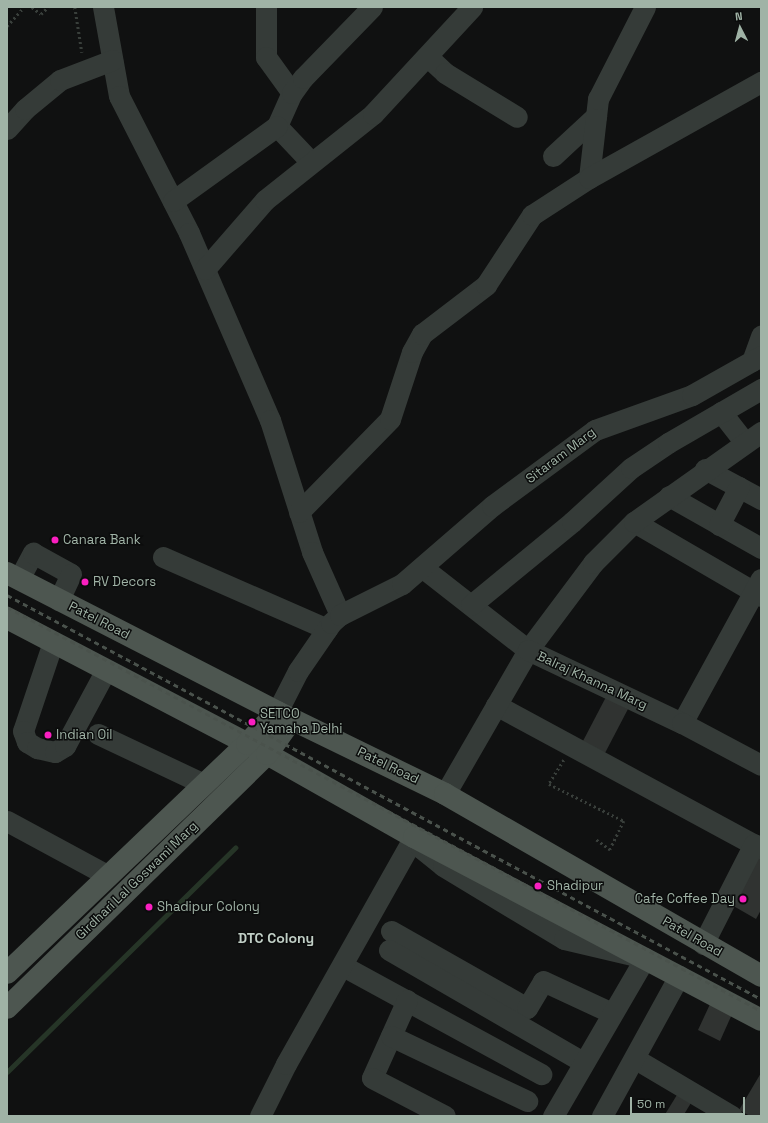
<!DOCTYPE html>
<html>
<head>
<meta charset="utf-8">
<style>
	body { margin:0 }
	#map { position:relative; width:768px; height:1123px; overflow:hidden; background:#101111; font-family:"Space Grotesk",sans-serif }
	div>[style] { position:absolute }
	.stream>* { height:4.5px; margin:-2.25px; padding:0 2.25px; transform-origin:2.25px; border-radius:2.25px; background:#263527 }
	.building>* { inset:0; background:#303331 }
	.path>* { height:2.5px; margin-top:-1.25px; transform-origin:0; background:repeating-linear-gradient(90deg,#393f3b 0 2px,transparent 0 5px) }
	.minor>* { height:21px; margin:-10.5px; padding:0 10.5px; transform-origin:10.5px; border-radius:10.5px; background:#353b38 }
	.major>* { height:22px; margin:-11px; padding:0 11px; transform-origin:11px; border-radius:11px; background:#4d5650 }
	.rail>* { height:3px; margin-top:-1.5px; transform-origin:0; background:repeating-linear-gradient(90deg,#4a524c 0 5px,transparent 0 9px) }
	.dots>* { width:11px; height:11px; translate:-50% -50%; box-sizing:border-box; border:2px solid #0b0c0c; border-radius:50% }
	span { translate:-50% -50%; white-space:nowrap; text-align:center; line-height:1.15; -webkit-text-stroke:3px #0b0c0c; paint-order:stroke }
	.street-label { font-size:13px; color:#a0b3a6 }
	.poi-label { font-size:13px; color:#a0b3a6 }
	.left { translate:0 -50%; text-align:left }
	.right { translate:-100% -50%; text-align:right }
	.neighbourhood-label { font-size:14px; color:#c1cfc6; font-weight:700 }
	.frame { position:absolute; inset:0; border:8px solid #a0b3a6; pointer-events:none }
	.north { position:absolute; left:720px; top:8px; width:40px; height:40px; -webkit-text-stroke:3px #0b0c0c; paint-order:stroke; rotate:354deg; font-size:11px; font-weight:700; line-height:16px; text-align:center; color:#a0b3a6 }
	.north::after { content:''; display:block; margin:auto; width:14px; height:18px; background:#a0b3a6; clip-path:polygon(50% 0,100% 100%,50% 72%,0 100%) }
	.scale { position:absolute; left:630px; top:1097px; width:115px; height:18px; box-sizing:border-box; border:2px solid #a0b3a6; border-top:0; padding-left:5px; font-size:12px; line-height:14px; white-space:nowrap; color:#a0b3a6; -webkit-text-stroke:3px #0b0c0c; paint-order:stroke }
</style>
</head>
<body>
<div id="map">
	<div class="stream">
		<i style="left:7px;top:1072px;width:320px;rotate:-44.5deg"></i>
	</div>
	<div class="building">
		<i style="clip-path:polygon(606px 697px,628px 709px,605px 753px,583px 741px)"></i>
		<i style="clip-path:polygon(761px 854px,761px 910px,756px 919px,730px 904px)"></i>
		<i style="clip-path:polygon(711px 1002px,733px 1012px,720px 1041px,698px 1030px)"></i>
		<i style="clip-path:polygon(761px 1073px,761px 1116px,750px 1116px,739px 1110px)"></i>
		<i style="clip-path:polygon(680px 1090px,694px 1098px,683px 1116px,664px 1116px)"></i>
	</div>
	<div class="path">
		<i style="left:32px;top:7px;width:11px;rotate:38deg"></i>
		<i style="left:41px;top:14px;width:10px;rotate:-45deg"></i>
		<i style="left:75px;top:7px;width:46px;rotate:81.2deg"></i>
		<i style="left:7px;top:26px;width:25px;rotate:-48deg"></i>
		<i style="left:564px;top:760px;width:28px;rotate:122deg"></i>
		<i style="left:549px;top:784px;width:84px;rotate:26.3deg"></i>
		<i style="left:624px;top:821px;width:32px;rotate:116deg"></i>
		<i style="left:610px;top:850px;width:19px;rotate:-144deg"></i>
	</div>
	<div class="minor">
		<i style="left:103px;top:7px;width:90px;rotate:79.8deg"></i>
		<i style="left:119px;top:96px;width:154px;rotate:62.9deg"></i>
		<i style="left:189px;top:233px;width:204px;rotate:66.6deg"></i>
		<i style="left:270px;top:420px;width:139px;rotate:72.3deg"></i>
		<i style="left:312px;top:552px;width:69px;rotate:66deg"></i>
		<i style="left:266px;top:7px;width:50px;rotate:90deg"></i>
		<i style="left:266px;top:57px;width:44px;rotate:54.2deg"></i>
		<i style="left:428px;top:57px;width:23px;rotate:43deg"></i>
		<i style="left:445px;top:73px;width:84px;rotate:31.4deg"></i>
		<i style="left:7px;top:129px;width:27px;rotate:-48deg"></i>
		<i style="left:25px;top:109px;width:45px;rotate:-39.6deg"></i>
		<i style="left:60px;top:80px;width:56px;rotate:-21deg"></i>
		<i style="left:553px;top:156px;width:59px;rotate:-42.9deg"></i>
		<i style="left:311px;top:162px;width:50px;rotate:-133.4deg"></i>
		<i style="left:277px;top:126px;width:36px;rotate:-66deg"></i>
		<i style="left:292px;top:93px;width:19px;rotate:-54deg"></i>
		<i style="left:303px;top:78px;width:99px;rotate:-45.8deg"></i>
		<i style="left:589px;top:178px;width:80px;rotate:-83.5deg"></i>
		<i style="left:598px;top:99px;width:103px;rotate:-62.9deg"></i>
		<i style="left:173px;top:201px;width:128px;rotate:-35.8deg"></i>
		<i style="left:205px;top:269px;width:91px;rotate:-49deg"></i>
		<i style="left:265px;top:200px;width:138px;rotate:-38.5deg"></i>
		<i style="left:373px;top:114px;width:146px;rotate:-47.2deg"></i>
		<i style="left:752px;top:361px;width:27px;rotate:-70deg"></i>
		<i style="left:721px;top:412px;width:39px;rotate:52deg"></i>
		<i style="left:705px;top:469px;width:64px;rotate:28.2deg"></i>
		<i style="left:669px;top:496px;width:106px;rotate:29.5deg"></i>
		<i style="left:299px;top:512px;width:130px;rotate:-45.6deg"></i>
		<i style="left:390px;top:419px;width:71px;rotate:-71.8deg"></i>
		<i style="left:412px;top:352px;width:21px;rotate:-61deg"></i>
		<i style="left:422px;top:334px;width:81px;rotate:-37.4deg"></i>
		<i style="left:486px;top:285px;width:84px;rotate:-56.7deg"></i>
		<i style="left:532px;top:215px;width:68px;rotate:-33deg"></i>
		<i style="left:589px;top:178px;width:197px;rotate:-29.2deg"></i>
		<i style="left:634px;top:522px;width:147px;rotate:30.2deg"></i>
		<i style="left:719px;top:525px;width:43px;rotate:-62.2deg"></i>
		<i style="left:163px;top:557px;width:179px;rotate:23.7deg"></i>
		<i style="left:423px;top:568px;width:133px;rotate:38deg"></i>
		<i style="left:528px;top:650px;width:109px;rotate:-53.2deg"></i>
		<i style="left:593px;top:563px;width:58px;rotate:-45deg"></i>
		<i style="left:634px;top:522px;width:156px;rotate:-35.3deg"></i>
		<i style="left:19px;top:579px;width:30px;rotate:-62deg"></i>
		<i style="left:33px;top:553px;width:43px;rotate:28.9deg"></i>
		<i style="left:71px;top:574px;width:29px;rotate:115deg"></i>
		<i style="left:471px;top:605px;width:131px;rotate:-39.4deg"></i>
		<i style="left:572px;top:522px;width:80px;rotate:-42.5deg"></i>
		<i style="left:631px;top:468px;width:45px;rotate:-34deg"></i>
		<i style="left:668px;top:443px;width:108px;rotate:-30.1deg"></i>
		<i style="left:53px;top:642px;width:94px;rotate:108.6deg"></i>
		<i style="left:23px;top:731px;width:12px;rotate:70deg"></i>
		<i style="left:27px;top:742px;width:12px;rotate:31deg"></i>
		<i style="left:37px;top:748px;width:18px;rotate:13deg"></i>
		<i style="left:55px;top:752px;width:12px;rotate:-31deg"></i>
		<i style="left:65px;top:746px;width:86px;rotate:-61.7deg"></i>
		<i style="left:496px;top:705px;width:301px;rotate:28.4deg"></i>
		<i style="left:277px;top:712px;width:46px;rotate:-62.9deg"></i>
		<i style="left:298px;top:671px;width:58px;rotate:-55.5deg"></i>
		<i style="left:331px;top:623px;width:12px;rotate:-42deg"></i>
		<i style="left:340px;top:615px;width:69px;rotate:-26.6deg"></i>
		<i style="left:402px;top:584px;width:119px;rotate:-40.9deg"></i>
		<i style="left:492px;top:506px;width:128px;rotate:-36.4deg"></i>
		<i style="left:595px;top:430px;width:103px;rotate:-19.8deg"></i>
		<i style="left:692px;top:395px;width:79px;rotate:-29.5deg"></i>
		<i style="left:682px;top:723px;width:164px;rotate:-61.3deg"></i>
		<i style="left:98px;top:734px;width:117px;rotate:25.3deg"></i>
		<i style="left:445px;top:794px;width:166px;rotate:-60deg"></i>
		<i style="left:528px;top:650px;width:170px;rotate:25.4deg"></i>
		<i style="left:682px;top:723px;width:89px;rotate:28deg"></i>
		<i style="left:7px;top:821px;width:114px;rotate:28.4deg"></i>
		<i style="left:391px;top:931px;width:156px;rotate:29.5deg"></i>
		<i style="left:527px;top:1008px;width:31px;rotate:-59deg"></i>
		<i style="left:543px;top:981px;width:76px;rotate:24.9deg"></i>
		<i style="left:703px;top:944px;width:112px;rotate:-63deg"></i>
		<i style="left:389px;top:950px;width:224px;rotate:30deg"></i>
		<i style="left:343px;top:966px;width:226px;rotate:28.6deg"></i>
		<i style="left:407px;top:1000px;width:85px;rotate:114.2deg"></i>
		<i style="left:372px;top:1078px;width:82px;rotate:27.5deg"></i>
		<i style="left:391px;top:1036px;width:151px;rotate:25.5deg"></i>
		<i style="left:644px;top:1064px;width:102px;rotate:30.6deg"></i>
		<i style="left:260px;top:1116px;width:58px;rotate:-63.4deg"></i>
		<i style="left:286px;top:1064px;width:261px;rotate:-60.6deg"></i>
		<i style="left:414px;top:837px;width:13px;rotate:58deg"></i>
		<i style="left:421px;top:848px;width:28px;rotate:39deg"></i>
		<i style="left:443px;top:866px;width:141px;rotate:31.1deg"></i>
		<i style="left:564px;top:939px;width:83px;rotate:13.2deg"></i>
		<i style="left:645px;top:958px;width:183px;rotate:120.2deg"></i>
		<i style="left:602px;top:1116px;width:160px;rotate:-61.2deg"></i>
	</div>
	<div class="major">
		<i style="left:7px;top:573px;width:304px;rotate:27.2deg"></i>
		<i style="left:277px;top:712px;width:187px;rotate:26deg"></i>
		<i style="left:445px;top:794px;width:365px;rotate:29.9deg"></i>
		<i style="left:7px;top:618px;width:293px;rotate:27.6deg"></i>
		<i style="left:267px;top:754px;width:169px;rotate:29.5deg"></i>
		<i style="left:414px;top:837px;width:392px;rotate:27.8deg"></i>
		<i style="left:7px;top:973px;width:332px;rotate:-43.7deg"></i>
		<i style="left:247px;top:744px;width:44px;rotate:-46.8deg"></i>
		<i style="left:7px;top:1008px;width:363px;rotate:-44.3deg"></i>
		<i style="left:267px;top:754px;width:43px;rotate:-54.5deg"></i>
	</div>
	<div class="rail">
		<i style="left:7px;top:595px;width:855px;rotate:28.18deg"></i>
		<i style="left:7px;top:607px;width:855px;rotate:28.18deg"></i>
	</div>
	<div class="dots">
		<i style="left:55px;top:540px;background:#fa1fc0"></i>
		<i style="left:85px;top:582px;background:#fa1fc0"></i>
		<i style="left:252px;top:722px;background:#fa1fc0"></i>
		<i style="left:48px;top:735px;background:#fa1fc0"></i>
		<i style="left:538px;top:886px;background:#fa1fc0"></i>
		<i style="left:743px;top:899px;background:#fa1fc0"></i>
		<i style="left:149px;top:907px;background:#fa1fc0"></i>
	</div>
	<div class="street-label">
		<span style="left:561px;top:456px;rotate:-37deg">Sitaram Marg</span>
		<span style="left:99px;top:621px;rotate:27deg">Patel Road</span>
		<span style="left:592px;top:681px;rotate:25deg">Balraj Khanna Marg</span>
		<span style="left:388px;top:766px;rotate:26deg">Patel Road</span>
		<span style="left:137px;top:881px;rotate:-44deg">Girdhari Lal Goswami Marg</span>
		<span style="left:692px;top:937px;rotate:30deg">Patel Road</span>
	</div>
	<div class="poi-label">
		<span class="left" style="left:63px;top:540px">Canara Bank</span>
		<span class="left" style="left:93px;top:582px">RV Decors</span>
		<span class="left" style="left:260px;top:722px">SETCO<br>Yamaha Delhi</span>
		<span class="left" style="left:56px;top:735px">Indian Oil</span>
		<span class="left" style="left:547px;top:886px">Shadipur</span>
		<span class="right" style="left:735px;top:899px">Cafe Coffee Day</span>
		<span class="left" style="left:157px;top:907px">Shadipur Colony</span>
	</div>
	<div class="neighbourhood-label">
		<span style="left:276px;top:938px">DTC Colony</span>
	</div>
	<div class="frame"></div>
	<div class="north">N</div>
	<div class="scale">50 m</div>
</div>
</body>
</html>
